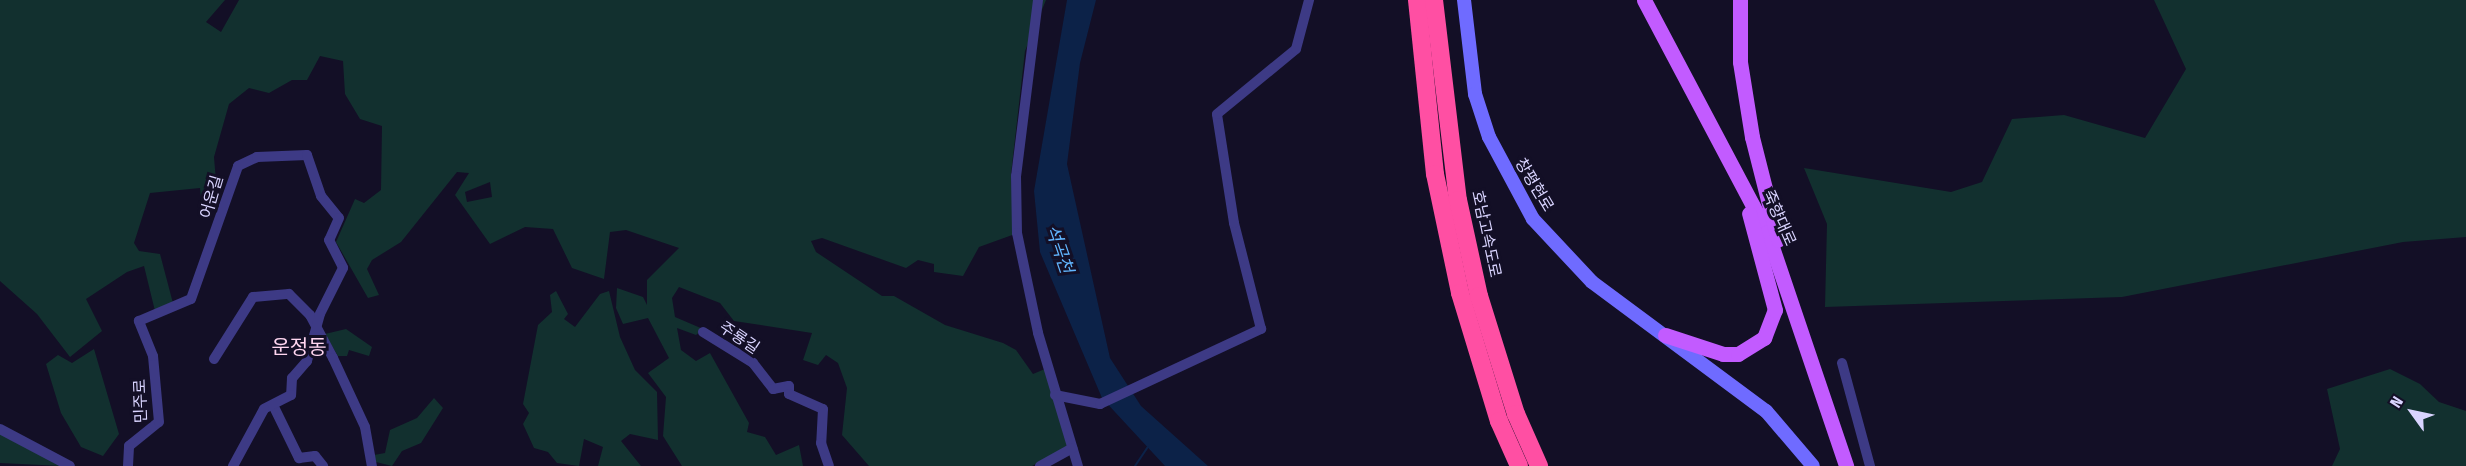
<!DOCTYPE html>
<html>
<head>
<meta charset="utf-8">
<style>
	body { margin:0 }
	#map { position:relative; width:2466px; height:466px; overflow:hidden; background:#130f26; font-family:"Fira Sans Condensed","Noto Sans KR",sans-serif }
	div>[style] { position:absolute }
	.green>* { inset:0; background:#12302f }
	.water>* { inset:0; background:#0c2248 }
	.stream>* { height:2px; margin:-1px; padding:0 1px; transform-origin:1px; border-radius:1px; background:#0c2248 }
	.street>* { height:10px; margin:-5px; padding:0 5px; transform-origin:5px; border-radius:5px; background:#3d3a85 }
	.secondary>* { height:14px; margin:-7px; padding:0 7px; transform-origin:7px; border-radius:7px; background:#6f6bff }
	.primary>* { height:15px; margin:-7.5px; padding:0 7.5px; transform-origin:7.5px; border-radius:7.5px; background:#c25bff }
	.highway>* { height:18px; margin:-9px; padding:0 9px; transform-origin:9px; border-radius:9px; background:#ff4fa3 }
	span { translate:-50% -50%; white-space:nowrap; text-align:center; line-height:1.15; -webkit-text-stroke:6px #130f26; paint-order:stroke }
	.street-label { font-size:16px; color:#d9d4ff }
	.water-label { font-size:18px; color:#62b6ff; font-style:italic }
	.quarter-label { font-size:20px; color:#ffd6f0 }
	.north { position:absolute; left:2382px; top:382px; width:60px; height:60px; -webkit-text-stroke:4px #130f26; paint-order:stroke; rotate:303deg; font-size:16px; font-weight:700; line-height:24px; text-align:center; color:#d9d4ff }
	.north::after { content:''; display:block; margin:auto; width:21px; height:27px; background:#d9d4ff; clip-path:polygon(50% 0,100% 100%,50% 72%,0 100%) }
</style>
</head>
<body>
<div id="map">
	<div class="green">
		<i style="clip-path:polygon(evenodd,0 0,225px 0,206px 22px,221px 32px,239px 0,1046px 0,1025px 51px,1011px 174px,1015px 234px,979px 247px,963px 276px,934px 272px,934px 264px,918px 260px,906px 268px,822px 238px,811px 241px,816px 252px,882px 296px,894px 296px,945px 325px,1003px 343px,1016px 350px,1033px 374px,1045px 369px,1068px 447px,1032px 466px,869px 466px,842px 435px,847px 388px,838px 363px,826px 355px,818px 365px,803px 360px,812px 333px,734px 321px,720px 303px,679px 287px,672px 298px,675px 317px,703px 329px,696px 335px,677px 328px,681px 350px,696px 361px,710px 353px,749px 423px,747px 432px,765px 437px,776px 455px,799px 445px,803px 466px,682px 466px,663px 436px,666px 397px,648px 373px,669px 358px,648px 318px,623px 324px,616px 308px,617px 288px,643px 297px,647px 305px,647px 280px,679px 248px,626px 230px,610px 232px,604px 279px,572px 268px,553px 229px,525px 227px,490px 244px,455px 195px,469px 173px,457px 172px,401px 242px,372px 260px,367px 269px,379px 295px,368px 298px,336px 242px,355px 199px,364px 203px,381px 190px,382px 126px,360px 119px,345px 94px,343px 61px,320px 56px,307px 80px,292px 80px,269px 93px,249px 88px,229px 104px,214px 157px,217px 193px,202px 210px,200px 188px,150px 193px,134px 243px,139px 251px,160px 254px,174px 307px,155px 311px,144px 266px,127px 272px,86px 299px,102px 331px,70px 357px,37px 314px,0 281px,0 0,490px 182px,492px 197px,467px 202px,465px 192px,490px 182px)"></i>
		<i style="clip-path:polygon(2154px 0,2466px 0,2466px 237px,2403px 242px,2122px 297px,1825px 307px,1827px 224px,1804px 168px,1951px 192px,1982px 182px,2012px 119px,2064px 115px,2145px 138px,2186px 69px)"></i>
		<i style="clip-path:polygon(556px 291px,568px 314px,564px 319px,575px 327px,600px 294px,609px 291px,620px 337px,635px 370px,657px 392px,658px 440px,630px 434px,621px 441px,641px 466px,598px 466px,603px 447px,584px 439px,579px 466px,557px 463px,548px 452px,534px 448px,523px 424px,529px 413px,523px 404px,538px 325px,552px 312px,550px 295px)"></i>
		<i style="clip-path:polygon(346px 329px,372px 347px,369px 356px,349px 350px,347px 356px,338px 356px,325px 334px)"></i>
		<i style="clip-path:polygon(94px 349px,119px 434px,103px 456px,81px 447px,61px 413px,46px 364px,58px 355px,72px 363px)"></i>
		<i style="clip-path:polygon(2390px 369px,2420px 384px,2439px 402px,2466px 411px,2466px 466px,2332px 466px,2340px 449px,2327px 389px)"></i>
		<i style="clip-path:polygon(434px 398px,443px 408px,421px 443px,402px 451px,392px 466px,376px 462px,374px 455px,385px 453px,390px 430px,417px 418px)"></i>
		<i style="clip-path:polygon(0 434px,62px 466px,0 463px)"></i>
	</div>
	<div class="water">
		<i style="clip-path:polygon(1067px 0,1096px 0,1080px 63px,1067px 164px,1110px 358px,1141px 406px,1208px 466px,1165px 466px,1102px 398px,1040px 252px,1034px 191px)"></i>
	</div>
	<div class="stream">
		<i style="left:1135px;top:466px;width:23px;rotate:-56deg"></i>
	</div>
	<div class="street">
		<i style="left:1038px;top:0;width:177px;rotate:97.1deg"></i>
		<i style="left:1016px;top:176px;width:57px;rotate:89deg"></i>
		<i style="left:1017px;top:233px;width:102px;rotate:78.1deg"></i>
		<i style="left:1038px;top:333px;width:139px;rotate:73.3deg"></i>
		<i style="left:703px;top:332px;width:59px;rotate:31.8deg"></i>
		<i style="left:753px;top:363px;width:33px;rotate:52deg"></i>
		<i style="left:773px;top:389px;width:16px;rotate:-11deg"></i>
		<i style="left:789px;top:386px;width:8px;rotate:90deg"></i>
		<i style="left:789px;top:394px;width:37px;rotate:24deg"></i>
		<i style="left:823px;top:409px;width:34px;rotate:93deg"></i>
		<i style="left:821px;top:443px;width:24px;rotate:71deg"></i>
		<i style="left:214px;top:359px;width:73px;rotate:-57.8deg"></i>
		<i style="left:253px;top:297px;width:36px;rotate:-5deg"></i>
		<i style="left:289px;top:294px;width:30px;rotate:45deg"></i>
		<i style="left:310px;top:315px;width:49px;rotate:61.9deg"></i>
		<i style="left:333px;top:358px;width:76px;rotate:65.1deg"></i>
		<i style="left:365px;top:427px;width:40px;rotate:80deg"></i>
		<i style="left:1842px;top:363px;width:107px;rotate:74.8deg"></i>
		<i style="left:1055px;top:395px;width:46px;rotate:11.3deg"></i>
		<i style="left:1100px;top:404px;width:178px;rotate:-25deg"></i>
		<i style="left:1261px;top:329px;width:109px;rotate:-104.3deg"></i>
		<i style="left:1234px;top:223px;width:110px;rotate:-98.9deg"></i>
		<i style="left:1217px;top:114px;width:102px;rotate:-39.4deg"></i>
		<i style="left:1296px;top:49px;width:51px;rotate:-75.1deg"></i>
		<i style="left:274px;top:407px;width:57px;rotate:63.9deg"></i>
		<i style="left:299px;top:458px;width:16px;rotate:-7deg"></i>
		<i style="left:315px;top:456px;width:13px;rotate:51deg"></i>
		<i style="left:0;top:429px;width:79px;rotate:27.9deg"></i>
		<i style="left:128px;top:466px;width:20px;rotate:-87deg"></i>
		<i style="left:129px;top:446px;width:38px;rotate:-39deg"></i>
		<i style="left:159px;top:422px;width:66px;rotate:-95.2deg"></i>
		<i style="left:153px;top:356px;width:38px;rotate:-112deg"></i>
		<i style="left:139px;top:321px;width:56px;rotate:-22.9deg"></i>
		<i style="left:191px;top:299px;width:141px;rotate:-70.5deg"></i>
		<i style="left:238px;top:166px;width:21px;rotate:-25deg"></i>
		<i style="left:257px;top:157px;width:50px;rotate:-2.3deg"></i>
		<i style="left:307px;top:155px;width:43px;rotate:71.1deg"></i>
		<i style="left:321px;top:196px;width:28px;rotate:51deg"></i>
		<i style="left:339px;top:218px;width:24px;rotate:114deg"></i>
		<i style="left:329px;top:240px;width:31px;rotate:63deg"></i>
		<i style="left:343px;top:268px;width:51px;rotate:116.6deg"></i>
		<i style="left:320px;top:314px;width:49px;rotate:105.5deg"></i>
		<i style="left:307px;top:361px;width:23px;rotate:131deg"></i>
		<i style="left:292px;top:378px;width:17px;rotate:93deg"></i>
		<i style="left:291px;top:395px;width:30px;rotate:153deg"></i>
		<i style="left:264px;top:409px;width:65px;rotate:118.5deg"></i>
		<i style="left:1040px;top:466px;width:37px;rotate:-29deg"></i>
	</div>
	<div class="secondary">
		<i style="left:1464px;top:0;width:95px;rotate:83.3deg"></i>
		<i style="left:1475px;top:94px;width:45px;rotate:72deg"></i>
		<i style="left:1489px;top:137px;width:93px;rotate:61.8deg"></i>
		<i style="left:1533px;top:219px;width:86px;rotate:46.9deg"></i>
		<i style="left:1592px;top:282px;width:217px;rotate:36.6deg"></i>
		<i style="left:1766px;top:411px;width:72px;rotate:49.5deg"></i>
	</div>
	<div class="primary">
		<i style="left:1644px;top:0;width:263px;rotate:62.1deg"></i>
		<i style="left:1767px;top:232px;width:247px;rotate:71.3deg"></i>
		<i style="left:1740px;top:0;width:62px;rotate:90deg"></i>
		<i style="left:1740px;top:62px;width:76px;rotate:80.9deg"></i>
		<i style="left:1752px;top:137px;width:106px;rotate:75.8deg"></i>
		<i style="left:1665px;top:335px;width:61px;rotate:18.1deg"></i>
		<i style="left:1723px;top:354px;width:15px"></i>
		<i style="left:1738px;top:354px;width:31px;rotate:-32deg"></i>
		<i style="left:1764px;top:338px;width:30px;rotate:-69deg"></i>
		<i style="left:1775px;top:310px;width:100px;rotate:-105deg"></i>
	</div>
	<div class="highway">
		<i style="left:1417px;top:0;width:175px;rotate:84.1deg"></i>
		<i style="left:1435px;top:174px;width:122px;rotate:78.1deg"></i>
		<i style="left:1460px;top:293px;width:134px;rotate:73.1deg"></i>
		<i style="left:1499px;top:421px;width:49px;rotate:66deg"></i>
		<i style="left:1434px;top:0;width:201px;rotate:83.2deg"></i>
		<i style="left:1458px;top:200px;width:98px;rotate:77.7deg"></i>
		<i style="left:1479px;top:296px;width:124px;rotate:72.6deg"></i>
		<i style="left:1516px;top:414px;width:57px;rotate:66.1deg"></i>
	</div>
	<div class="street-label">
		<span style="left:1534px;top:185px;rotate:59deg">창평현로</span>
		<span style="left:212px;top:197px;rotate:-74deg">어운길</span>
		<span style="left:1779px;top:218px;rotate:66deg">죽향대로</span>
		<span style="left:1486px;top:234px;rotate:78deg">호남고속도로</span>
		<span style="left:739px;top:338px;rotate:34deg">주룡길</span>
		<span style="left:141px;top:401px;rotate:-92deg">민주로</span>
	</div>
	<div class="water-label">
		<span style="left:1059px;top:249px;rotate:71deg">석곡천</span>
	</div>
	<div class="quarter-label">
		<span style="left:299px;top:347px">운정동</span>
	</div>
	<div class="north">N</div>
</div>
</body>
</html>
